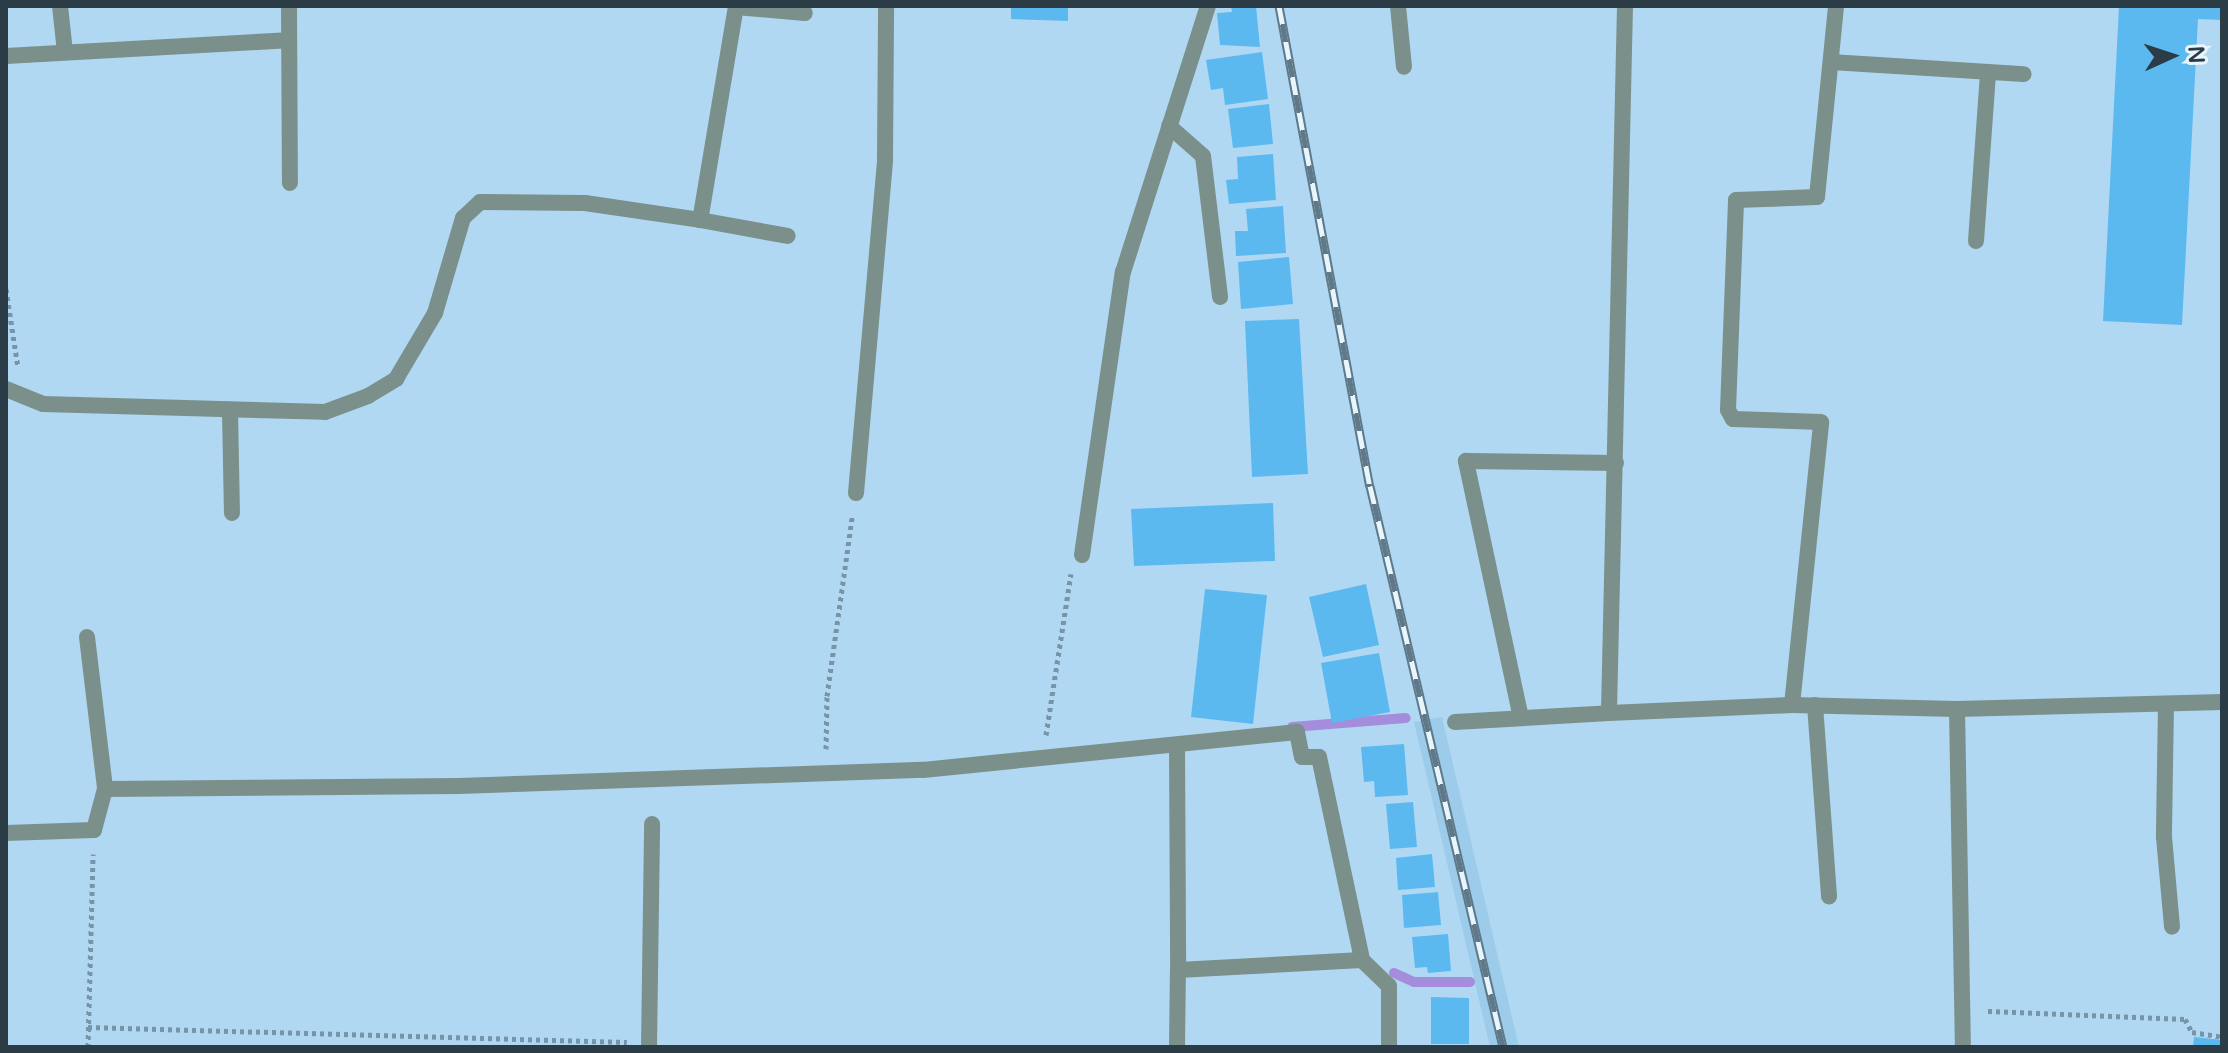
<!DOCTYPE html>
<html>
<head>
<meta charset="utf-8">
<style>
	body { margin:0 }
	#map { position:relative; width:2228px; height:1053px; overflow:hidden; background:#b0d8f2; font-family:"Varela Round",sans-serif }
	div>[style] { position:absolute }
	.built>* { inset:0; background:#9dcceb }
	.stream>* { height:10px; margin:-5px; padding:0 5px; transform-origin:5px; border-radius:5px; background:#a48ddd }
	.building>* { inset:0; background:#5cb9ef }
	.path>* { height:5px; margin-top:-2.5px; transform-origin:0; background:repeating-linear-gradient(90deg,#7794a8 0 4px,transparent 0 8px) }
	.minor>* { height:16px; margin:-8px; padding:0 8px; transform-origin:8px; border-radius:8px; background:#7b908a }
	.rail>* { height:9px; margin-top:-4.5px; transform-origin:0; background:repeating-linear-gradient(90deg,#e9f5fd 0 18px,#607989 0 36px); box-sizing:border-box; border-block:2px solid #607989 }
	span { translate:-50% -50%; white-space:nowrap; text-align:center; line-height:1.15; -webkit-text-stroke:6px #e9f5fd; paint-order:stroke }
	.frame { position:absolute; inset:0; border:8px solid #2c3c46; pointer-events:none }
	.north { position:absolute; left:2132px; top:16px; width:80px; height:80px; -webkit-text-stroke:6px #e9f5fd; paint-order:stroke; rotate:87deg; font-size:22px; font-weight:700; line-height:32px; text-align:center; color:#2c3c46 }
	.north::after { content:''; display:block; margin:auto; width:28px; height:36px; background:#2c3c46; clip-path:polygon(50% 0,100% 100%,50% 72%,0 100%) }
</style>
</head>
<body>
<div id="map">
	<div class="built">
		<i style="clip-path:polygon(1442px 717px,1519px 1047px,1490px 1047px,1414px 722px)"></i>
	</div>
	<div class="stream">
		<i style="left:1292px;top:727px;width:114px;rotate:-4.5deg"></i>
		<i style="left:1394px;top:973px;width:22px;rotate:24deg"></i>
		<i style="left:1414px;top:982px;width:56px"></i>
	</div>
	<div class="building">
		<i style="clip-path:polygon(1011px 6px,1068px 6px,1068px 21px,1011px 19px)"></i>
		<i style="clip-path:polygon(1231px 6px,1256px 6px,1260px 47px,1220px 45px,1217px 13px,1232px 12px)"></i>
		<i style="clip-path:polygon(2119px 6px,2221px 6px,2221px 20px,2198px 19px,2182px 325px,2103px 321px)"></i>
		<i style="clip-path:polygon(1262px 52px,1268px 99px,1225px 105px,1223px 88px,1211px 90px,1206px 60px)"></i>
		<i style="clip-path:polygon(1269px 104px,1273px 144px,1233px 148px,1228px 109px)"></i>
		<i style="clip-path:polygon(1273px 154px,1276px 200px,1229px 204px,1226px 180px,1238px 179px,1237px 157px)"></i>
		<i style="clip-path:polygon(1283px 206px,1286px 253px,1236px 256px,1235px 231px,1248px 231px,1246px 209px)"></i>
		<i style="clip-path:polygon(1289px 257px,1293px 304px,1241px 309px,1238px 262px)"></i>
		<i style="clip-path:polygon(1299px 319px,1308px 474px,1252px 477px,1245px 321px)"></i>
		<i style="clip-path:polygon(1273px 503px,1275px 561px,1134px 566px,1131px 509px)"></i>
		<i style="clip-path:polygon(1366px 584px,1379px 645px,1323px 657px,1309px 597px)"></i>
		<i style="clip-path:polygon(1205px 589px,1267px 595px,1253px 724px,1191px 717px)"></i>
		<i style="clip-path:polygon(1379px 653px,1390px 712px,1332px 723px,1321px 663px)"></i>
		<i style="clip-path:polygon(1404px 744px,1408px 795px,1375px 797px,1374px 781px,1364px 782px,1361px 747px)"></i>
		<i style="clip-path:polygon(1413px 802px,1417px 847px,1390px 849px,1386px 804px)"></i>
		<i style="clip-path:polygon(1432px 854px,1435px 887px,1398px 890px,1396px 858px)"></i>
		<i style="clip-path:polygon(1438px 892px,1441px 925px,1404px 928px,1402px 895px)"></i>
		<i style="clip-path:polygon(1448px 934px,1451px 971px,1428px 973px,1427px 967px,1415px 968px,1412px 937px)"></i>
		<i style="clip-path:polygon(1431px 997px,1469px 998px,1469px 1044px,1431px 1044px)"></i>
		<i style="clip-path:polygon(2194px 1037px,2222px 1040px,2222px 1047px,2193px 1047px)"></i>
	</div>
	<div class="path">
		<i style="left:6px;top:289px;width:79px;rotate:81.3deg"></i>
		<i style="left:1046px;top:735px;width:163px;rotate:-81.2deg"></i>
		<i style="left:826px;top:749px;width:53px;rotate:-88.9deg"></i>
		<i style="left:827px;top:696px;width:181px;rotate:-82deg"></i>
		<i style="left:1988px;top:1011px;width:197px;rotate:2.3deg"></i>
		<i style="left:2185px;top:1019px;width:15px;rotate:62deg"></i>
		<i style="left:2192px;top:1032px;width:30px;rotate:9deg"></i>
		<i style="left:88px;top:1027px;width:539px;rotate:1.59deg"></i>
		<i style="left:88px;top:1047px;width:193px;rotate:-88.5deg"></i>
	</div>
	<div class="minor">
		<i style="left:60px;top:6px;width:46px;rotate:83.8deg"></i>
		<i style="left:289px;top:6px;width:177px;rotate:89.7deg"></i>
		<i style="left:736px;top:6px;width:217px;rotate:99.5deg"></i>
		<i style="left:700px;top:220px;width:89px;rotate:10.3deg"></i>
		<i style="left:1398px;top:6px;width:61px;rotate:84.4deg"></i>
		<i style="left:1625px;top:6px;width:707px;rotate:91.3deg"></i>
		<i style="left:1609px;top:713px;width:183px;rotate:-2.5deg"></i>
		<i style="left:1792px;top:705px;width:165px;rotate:1.4deg"></i>
		<i style="left:1957px;top:709px;width:265px;rotate:-1.5deg"></i>
		<i style="left:736px;top:7px;width:69px;rotate:5deg"></i>
		<i style="left:6px;top:56px;width:282px;rotate:-3.2deg"></i>
		<i style="left:1831px;top:62px;width:193px;rotate:3.6deg"></i>
		<i style="left:1169px;top:126px;width:45px;rotate:41.4deg"></i>
		<i style="left:1203px;top:156px;width:142px;rotate:83.1deg"></i>
		<i style="left:1976px;top:241px;width:169px;rotate:-85.9deg"></i>
		<i style="left:6px;top:389px;width:40px;rotate:22deg"></i>
		<i style="left:43px;top:404px;width:282px;rotate:1.6deg"></i>
		<i style="left:325px;top:412px;width:46px;rotate:-20.4deg"></i>
		<i style="left:368px;top:396px;width:33px;rotate:-31deg"></i>
		<i style="left:396px;top:379px;width:77px;rotate:-59.4deg"></i>
		<i style="left:435px;top:313px;width:99px;rotate:-73.6deg"></i>
		<i style="left:463px;top:218px;width:23px;rotate:-43deg"></i>
		<i style="left:480px;top:202px;width:105px;rotate:0.5deg"></i>
		<i style="left:585px;top:203px;width:116px;rotate:8.4deg"></i>
		<i style="left:230px;top:411px;width:102px;rotate:88.9deg"></i>
		<i style="left:856px;top:493px;width:334px;rotate:-85deg"></i>
		<i style="left:885px;top:160px;width:154px;rotate:-89.6deg"></i>
		<i style="left:1082px;top:555px;width:286px;rotate:-81.8deg"></i>
		<i style="left:1123px;top:272px;width:279px;rotate:-72.3deg"></i>
		<i style="left:87px;top:637px;width:153px;rotate:83.2deg"></i>
		<i style="left:105px;top:789px;width:353px;rotate:-0.5deg"></i>
		<i style="left:458px;top:786px;width:465px;rotate:-2deg"></i>
		<i style="left:923px;top:770px;width:376px;rotate:-5.8deg"></i>
		<i style="left:1297px;top:732px;width:25px;rotate:79deg"></i>
		<i style="left:1302px;top:757px;width:17px"></i>
		<i style="left:1319px;top:757px;width:208px;rotate:78deg"></i>
		<i style="left:1362px;top:960px;width:37px;rotate:44deg"></i>
		<i style="left:1389px;top:986px;width:61px;rotate:90deg"></i>
		<i style="left:2166px;top:704px;width:133px;rotate:90.9deg"></i>
		<i style="left:2164px;top:837px;width:90px;rotate:84.9deg"></i>
		<i style="left:1792px;top:705px;width:284px;rotate:-84.1deg"></i>
		<i style="left:1821px;top:422px;width:88px;rotate:-178deg"></i>
		<i style="left:1733px;top:419px;width:10px;rotate:-119deg"></i>
		<i style="left:1728px;top:410px;width:210px;rotate:-87.8deg"></i>
		<i style="left:1736px;top:200px;width:81px;rotate:-2.1deg"></i>
		<i style="left:1817px;top:197px;width:192px;rotate:-84.3deg"></i>
		<i style="left:1815px;top:705px;width:192px;rotate:85.8deg"></i>
		<i style="left:1957px;top:709px;width:338px;rotate:89deg"></i>
		<i style="left:1521px;top:718px;width:263px;rotate:-102.1deg"></i>
		<i style="left:1466px;top:461px;width:150px;rotate:0.8deg"></i>
		<i style="left:1455px;top:722px;width:154px;rotate:-3.3deg"></i>
		<i style="left:1177px;top:745px;width:225px;rotate:89.7deg"></i>
		<i style="left:1178px;top:970px;width:184px;rotate:-3.1deg"></i>
		<i style="left:6px;top:833px;width:88px;rotate:-2deg"></i>
		<i style="left:94px;top:830px;width:42px;rotate:-75deg"></i>
		<i style="left:649px;top:1047px;width:223px;rotate:-89.2deg"></i>
		<i style="left:1177px;top:1047px;width:77px;rotate:-89.3deg"></i>
	</div>
	<div class="rail">
		<i style="left:1279px;top:6px;width:489px;rotate:79.3deg"></i>
		<i style="left:1370px;top:486px;width:577px;rotate:76.66deg"></i>
	</div>
	<div class="frame"></div>
	<div class="north">N</div>
</div>
</body>
</html>
